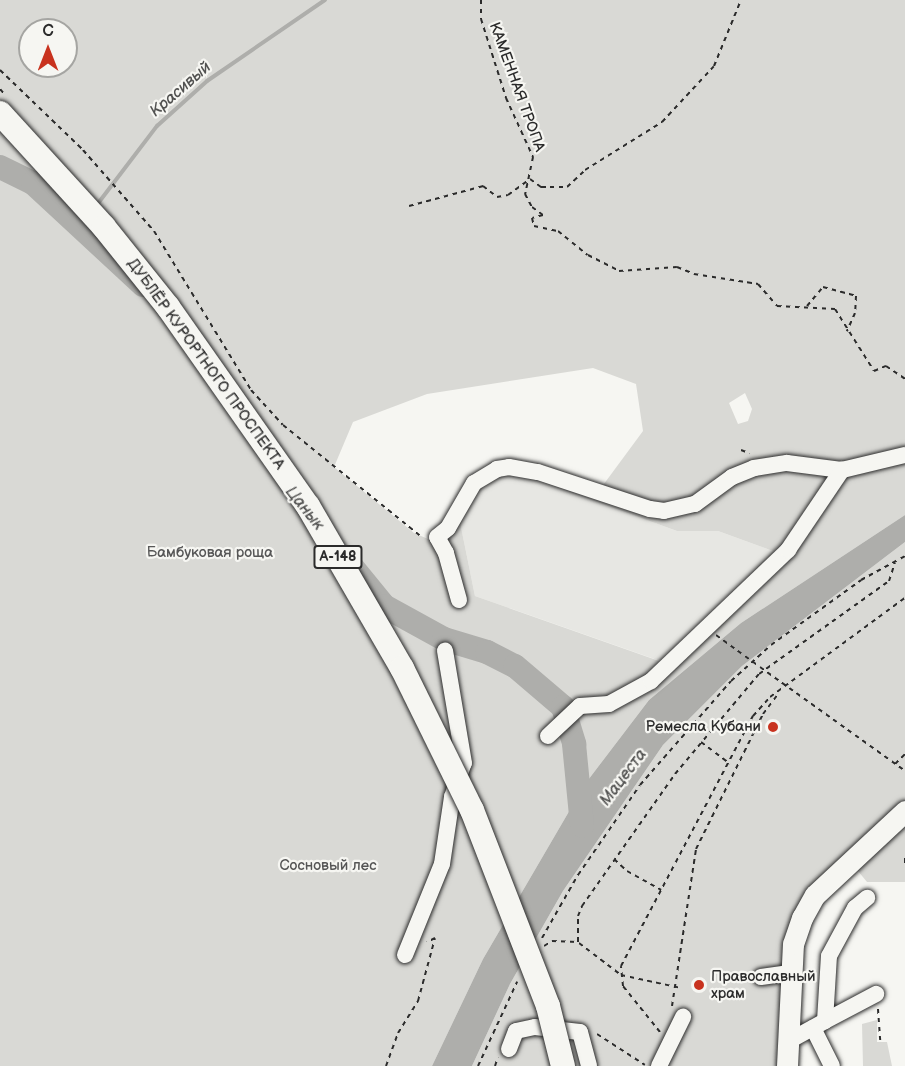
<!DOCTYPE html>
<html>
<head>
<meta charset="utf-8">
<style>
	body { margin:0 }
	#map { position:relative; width:905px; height:1066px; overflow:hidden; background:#f6f6f2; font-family:"Balsamiq Sans",sans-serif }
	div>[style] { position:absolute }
	.built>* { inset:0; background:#e7e7e3 }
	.green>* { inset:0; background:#d9d9d5 }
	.water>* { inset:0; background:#aeaeab }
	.stream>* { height:4px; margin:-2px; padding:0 2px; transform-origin:2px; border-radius:2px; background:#aeaeab }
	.river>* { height:24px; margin:-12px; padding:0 12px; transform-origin:12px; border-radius:12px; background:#aeaeab }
	.path>* { height:2px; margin-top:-1px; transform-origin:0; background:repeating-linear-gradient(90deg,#2b2b2b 0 4.5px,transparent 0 9px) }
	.roads { filter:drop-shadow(0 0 2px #2b2b2b) drop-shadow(0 0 2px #2b2b2b) }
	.minor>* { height:16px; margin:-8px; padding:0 8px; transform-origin:8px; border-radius:8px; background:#f6f6f2 }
	.major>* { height:21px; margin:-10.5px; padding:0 10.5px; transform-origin:10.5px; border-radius:10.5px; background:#f6f6f2 }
	.path-bridge>* { height:2px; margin-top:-1px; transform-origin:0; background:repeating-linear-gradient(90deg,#2b2b2b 0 4.5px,transparent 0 9px) }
	.bridges { filter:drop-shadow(0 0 2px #2b2b2b) drop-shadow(0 0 2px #2b2b2b) }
	.highway-bridge>* { height:24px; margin:-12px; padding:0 12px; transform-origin:12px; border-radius:12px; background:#f6f6f2 }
	.dots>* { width:16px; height:16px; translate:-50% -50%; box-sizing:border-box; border:3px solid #f6f6f2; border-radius:50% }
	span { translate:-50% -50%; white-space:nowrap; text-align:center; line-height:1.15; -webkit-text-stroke:4.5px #f6f6f2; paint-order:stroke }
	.shield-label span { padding:2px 4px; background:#f6f6f2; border:2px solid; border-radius:4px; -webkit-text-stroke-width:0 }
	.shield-label { font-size:14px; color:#2b2b2b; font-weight:700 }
	.street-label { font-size:15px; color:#2b2b2b }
	.park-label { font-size:15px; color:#565656 }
	.poi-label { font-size:15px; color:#2b2b2b }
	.right { translate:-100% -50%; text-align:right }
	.left { translate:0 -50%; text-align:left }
	.water-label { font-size:16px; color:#525251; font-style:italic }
	.north { position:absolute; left:18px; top:18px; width:60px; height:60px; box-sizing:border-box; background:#f6f6f2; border:2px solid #a5a5a2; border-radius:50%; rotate:0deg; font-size:16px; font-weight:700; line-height:24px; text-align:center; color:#2b2b2b }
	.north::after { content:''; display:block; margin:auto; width:21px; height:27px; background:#c8321e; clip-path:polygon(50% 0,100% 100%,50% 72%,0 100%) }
</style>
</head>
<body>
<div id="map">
	<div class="built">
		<i style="clip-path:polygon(514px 472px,677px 531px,718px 531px,773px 551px,663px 662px,475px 596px,461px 527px,464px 507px,476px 486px)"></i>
	</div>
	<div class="green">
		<i style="clip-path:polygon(evenodd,0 0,905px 0,905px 515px,741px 623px,649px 700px,585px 784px,483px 959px,432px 1066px,0 1066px,0 0,30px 30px,66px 30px,66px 66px,30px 66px,30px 30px,0 0,593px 368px,636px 384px,643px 431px,598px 492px,538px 472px,509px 467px,497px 469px,465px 494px,443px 534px,428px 539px,414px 533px,334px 467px,353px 422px,427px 394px,593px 368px,0 0,745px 393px,752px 409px,748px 421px,738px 424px,729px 403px,745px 393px,0 0,514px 472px,677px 531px,718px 531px,773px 551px,662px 662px,475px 596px,461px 527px,464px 507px,476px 486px,514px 472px)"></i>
		<i style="clip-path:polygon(905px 542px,905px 882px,867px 882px,849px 860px,802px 919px,787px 1066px,472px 1066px,510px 984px,563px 891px,663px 745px,742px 666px)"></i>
		<i style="clip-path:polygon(877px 1020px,877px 1042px,887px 1042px,892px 1066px,863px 1066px,862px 1024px)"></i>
	</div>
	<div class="water">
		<i style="clip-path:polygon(905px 515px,905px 542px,742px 666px,663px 745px,563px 891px,510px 984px,472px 1066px,432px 1066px,483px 959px,585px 784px,649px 700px,741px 623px)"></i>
	</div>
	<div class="stream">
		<i style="left:96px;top:206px;width:101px;rotate:-52.7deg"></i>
		<i style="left:157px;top:126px;width:67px;rotate:-42deg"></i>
		<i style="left:207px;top:81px;width:143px;rotate:-34.5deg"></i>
		<i style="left:80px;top:228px;width:11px;rotate:-56deg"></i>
	</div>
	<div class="river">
		<i style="left:0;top:167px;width:37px;rotate:26deg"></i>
		<i style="left:33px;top:183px;width:150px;rotate:42.8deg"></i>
		<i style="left:349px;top:563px;width:55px;rotate:50.9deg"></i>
		<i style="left:384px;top:606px;width:68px;rotate:28.8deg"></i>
		<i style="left:444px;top:639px;width:45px;rotate:16.8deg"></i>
		<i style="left:487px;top:652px;width:31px;rotate:27deg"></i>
		<i style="left:515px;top:666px;width:63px;rotate:40.5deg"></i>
		<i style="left:563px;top:707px;width:39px;rotate:73deg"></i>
		<i style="left:574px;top:744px;width:82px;rotate:84.4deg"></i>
	</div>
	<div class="path">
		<i style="left:481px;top:0;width:19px;rotate:90deg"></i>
		<i style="left:481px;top:19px;width:83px;rotate:72.4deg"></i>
		<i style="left:506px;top:98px;width:65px;rotate:65.4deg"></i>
		<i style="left:533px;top:157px;width:38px;rotate:102deg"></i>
		<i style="left:525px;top:194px;width:15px;rotate:62deg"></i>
		<i style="left:532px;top:207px;width:14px;rotate:36deg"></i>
		<i style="left:543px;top:215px;width:11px;rotate:165deg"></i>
		<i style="left:532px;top:218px;width:8px;rotate:76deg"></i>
		<i style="left:534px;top:226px;width:25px;rotate:12deg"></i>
		<i style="left:558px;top:231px;width:38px;rotate:39deg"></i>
		<i style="left:588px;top:255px;width:35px;rotate:27deg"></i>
		<i style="left:619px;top:271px;width:58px;rotate:-3.9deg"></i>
		<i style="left:677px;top:267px;width:18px;rotate:22deg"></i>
		<i style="left:694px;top:274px;width:65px;rotate:8.9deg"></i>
		<i style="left:758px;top:284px;width:29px;rotate:49deg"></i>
		<i style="left:777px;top:306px;width:58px;rotate:3deg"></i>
		<i style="left:835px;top:309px;width:73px;rotate:57.8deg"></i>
		<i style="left:874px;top:371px;width:13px;rotate:-23deg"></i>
		<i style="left:886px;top:366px;width:23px;rotate:34deg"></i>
		<i style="left:0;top:70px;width:115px;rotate:43.9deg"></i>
		<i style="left:83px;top:150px;width:108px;rotate:48.8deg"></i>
		<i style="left:154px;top:231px;width:186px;rotate:58.6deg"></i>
		<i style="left:251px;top:390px;width:47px;rotate:47.6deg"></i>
		<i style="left:283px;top:425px;width:179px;rotate:38.9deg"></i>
		<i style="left:409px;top:206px;width:77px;rotate:-15.1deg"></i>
		<i style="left:483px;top:186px;width:18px;rotate:38deg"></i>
		<i style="left:497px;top:197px;width:11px;rotate:-10deg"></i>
		<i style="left:508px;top:195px;width:27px;rotate:-36deg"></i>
		<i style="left:530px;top:179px;width:14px;rotate:36deg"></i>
		<i style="left:541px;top:187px;width:26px"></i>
		<i style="left:567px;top:187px;width:25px;rotate:-43deg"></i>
		<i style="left:585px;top:170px;width:91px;rotate:-31.9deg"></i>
		<i style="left:662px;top:122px;width:76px;rotate:-47.1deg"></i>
		<i style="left:714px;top:66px;width:71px;rotate:-67.8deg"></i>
		<i style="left:807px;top:306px;width:25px;rotate:-50deg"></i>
		<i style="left:823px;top:287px;width:34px;rotate:15deg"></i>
		<i style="left:856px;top:296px;width:17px;rotate:93deg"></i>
		<i style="left:855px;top:313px;width:20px;rotate:114deg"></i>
		<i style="left:741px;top:450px;width:9px;rotate:21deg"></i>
		<i style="left:760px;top:667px;width:178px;rotate:35.6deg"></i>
		<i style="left:701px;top:742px;width:36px;rotate:37deg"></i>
		<i style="left:895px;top:764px;width:14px;rotate:-45deg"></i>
		<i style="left:905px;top:858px;width:9px;rotate:90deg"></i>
		<i style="left:614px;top:859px;width:18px;rotate:43deg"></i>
		<i style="left:627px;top:871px;width:39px;rotate:29deg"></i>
		<i style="left:542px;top:938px;width:73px;rotate:-60.3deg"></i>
		<i style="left:578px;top:875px;width:109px;rotate:-55.4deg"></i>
		<i style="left:640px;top:785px;width:138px;rotate:-48.8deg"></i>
		<i style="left:731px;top:681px;width:54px;rotate:-42deg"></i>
		<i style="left:771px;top:645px;width:111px;rotate:-35.8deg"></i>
		<i style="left:861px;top:580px;width:50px;rotate:-28.6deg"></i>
		<i style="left:579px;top:943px;width:53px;rotate:37.3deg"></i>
		<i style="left:621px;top:975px;width:61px;rotate:12.2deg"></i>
		<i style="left:544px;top:946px;width:9px;rotate:-32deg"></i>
		<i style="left:552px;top:941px;width:26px;rotate:2deg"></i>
		<i style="left:578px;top:942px;width:26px;rotate:-90deg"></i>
		<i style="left:578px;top:916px;width:11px;rotate:-68deg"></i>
		<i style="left:582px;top:906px;width:161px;rotate:-54.8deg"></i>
		<i style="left:675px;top:774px;width:131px;rotate:-50deg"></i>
		<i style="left:759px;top:674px;width:160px;rotate:-35.6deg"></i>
		<i style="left:889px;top:581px;width:19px;rotate:-72deg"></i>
		<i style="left:672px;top:1006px;width:159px;rotate:-81.3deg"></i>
		<i style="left:696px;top:849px;width:151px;rotate:-63.6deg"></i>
		<i style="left:763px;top:714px;width:26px;rotate:-53deg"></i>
		<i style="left:878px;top:1009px;width:32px;rotate:86deg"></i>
		<i style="left:660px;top:1032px;width:59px;rotate:-128.8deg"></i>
		<i style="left:623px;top:986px;width:20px;rotate:-96deg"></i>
		<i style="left:621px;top:966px;width:283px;rotate:-62.2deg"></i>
		<i style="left:753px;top:716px;width:25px;rotate:-48deg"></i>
		<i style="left:770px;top:697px;width:167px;rotate:-36.3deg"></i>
		<i style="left:597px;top:1034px;width:57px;rotate:32.9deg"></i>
		<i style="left:386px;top:1066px;width:35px;rotate:-70deg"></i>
		<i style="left:398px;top:1033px;width:38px;rotate:-58deg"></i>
		<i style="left:418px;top:1001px;width:65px;rotate:-74.9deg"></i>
		<i style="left:435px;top:938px;width:9px;rotate:153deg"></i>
		<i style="left:478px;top:1066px;width:93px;rotate:-65.1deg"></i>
		<i style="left:495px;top:1066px;width:9px;rotate:-72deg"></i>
	</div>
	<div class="roads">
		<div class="minor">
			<i style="left:459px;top:600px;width:49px;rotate:-105.5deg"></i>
			<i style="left:446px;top:553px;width:18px;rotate:-119deg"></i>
			<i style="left:437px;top:537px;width:14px;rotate:-39deg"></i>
			<i style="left:448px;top:528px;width:52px;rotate:-60deg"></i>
			<i style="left:474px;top:483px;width:27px;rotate:-31deg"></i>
			<i style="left:497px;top:469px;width:12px;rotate:-9deg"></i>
			<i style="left:509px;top:467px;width:29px;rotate:10deg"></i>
			<i style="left:538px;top:472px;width:118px;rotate:18.3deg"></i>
			<i style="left:650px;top:509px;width:14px;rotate:8deg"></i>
			<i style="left:664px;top:511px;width:32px;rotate:-13deg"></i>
			<i style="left:695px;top:504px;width:46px;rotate:-36.1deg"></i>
			<i style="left:732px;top:477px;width:24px;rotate:-22deg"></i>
			<i style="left:754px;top:468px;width:33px;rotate:-9deg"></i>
			<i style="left:787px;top:463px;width:55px;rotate:7.3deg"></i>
			<i style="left:842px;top:470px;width:65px;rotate:-13.4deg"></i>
			<i style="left:548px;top:736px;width:44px;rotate:-43.2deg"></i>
			<i style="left:580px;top:706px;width:29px;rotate:-4deg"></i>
			<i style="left:609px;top:704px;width:48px;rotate:-28.7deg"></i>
			<i style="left:651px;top:681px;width:190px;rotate:-43.7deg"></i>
			<i style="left:788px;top:550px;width:97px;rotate:-56deg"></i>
			<i style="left:405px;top:955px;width:98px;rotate:-67.9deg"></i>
			<i style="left:442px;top:864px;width:68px;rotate:-81.5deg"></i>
			<i style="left:452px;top:797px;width:36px;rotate:-71deg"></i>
			<i style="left:464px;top:763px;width:114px;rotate:-99.6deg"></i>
			<i style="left:761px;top:977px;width:29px;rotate:-8deg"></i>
			<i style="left:825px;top:1021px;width:58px;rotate:-27.9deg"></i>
			<i style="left:813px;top:1028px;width:42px;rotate:63.4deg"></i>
			<i style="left:787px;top:1042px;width:43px;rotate:-28.9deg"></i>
			<i style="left:825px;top:1021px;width:65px;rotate:-86.5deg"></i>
			<i style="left:829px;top:956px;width:55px;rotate:-61.6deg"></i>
			<i style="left:855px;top:908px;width:16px;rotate:-40deg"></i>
			<i style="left:509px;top:1049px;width:19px;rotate:-69deg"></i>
			<i style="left:516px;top:1031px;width:19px;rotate:-12deg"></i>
			<i style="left:535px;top:1027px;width:45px;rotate:6.3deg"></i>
			<i style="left:580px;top:1032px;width:35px;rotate:75deg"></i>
			<i style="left:659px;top:1066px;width:55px;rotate:-63.9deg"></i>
		</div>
		<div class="major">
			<i style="left:787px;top:1066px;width:122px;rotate:-87.2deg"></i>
			<i style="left:793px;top:944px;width:28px;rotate:-71deg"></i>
			<i style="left:802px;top:918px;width:26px;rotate:-61deg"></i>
			<i style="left:815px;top:895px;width:123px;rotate:-43deg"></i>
		</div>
	</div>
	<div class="path-bridge">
		<i style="left:0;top:89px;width:8px;rotate:50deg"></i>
		<i style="left:716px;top:635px;width:54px;rotate:36deg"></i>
	</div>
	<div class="bridges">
		<div class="highway-bridge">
			<i style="left:0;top:113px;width:154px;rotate:47.6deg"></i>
			<i style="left:104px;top:227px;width:102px;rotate:51.3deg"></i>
			<i style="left:168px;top:307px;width:243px;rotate:54.9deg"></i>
			<i style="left:308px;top:506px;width:187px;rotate:59.9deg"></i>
			<i style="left:402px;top:668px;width:158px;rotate:63.8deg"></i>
			<i style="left:472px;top:810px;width:210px;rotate:68.8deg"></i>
			<i style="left:548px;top:1006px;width:62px;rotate:76deg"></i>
		</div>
	</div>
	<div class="dots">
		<i style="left:773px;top:727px;background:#c8321e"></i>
		<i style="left:699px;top:985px;background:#c8321e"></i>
	</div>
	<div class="shield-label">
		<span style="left:338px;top:557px">А-148</span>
	</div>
	<div class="street-label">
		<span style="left:517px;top:87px;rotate:70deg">КАМЕННАЯ ТРОПА</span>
		<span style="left:206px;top:364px;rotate:54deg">ДУБЛЁР КУРОРТНОГО ПРОСПЕКТА</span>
	</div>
	<div class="park-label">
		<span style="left:210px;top:553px">Бамбуковая роща</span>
		<span style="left:328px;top:866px">Сосновый лес</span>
	</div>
	<div class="poi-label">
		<span class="right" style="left:761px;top:727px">Ремесла Кубани</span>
		<span class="left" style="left:711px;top:985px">Православный<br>храм</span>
	</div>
	<div class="water-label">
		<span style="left:181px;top:90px;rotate:-41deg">Красивый</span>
		<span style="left:304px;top:509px;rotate:51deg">Цанык</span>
		<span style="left:624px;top:778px;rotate:-53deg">Мацеста</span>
	</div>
	<div class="north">С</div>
</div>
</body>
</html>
